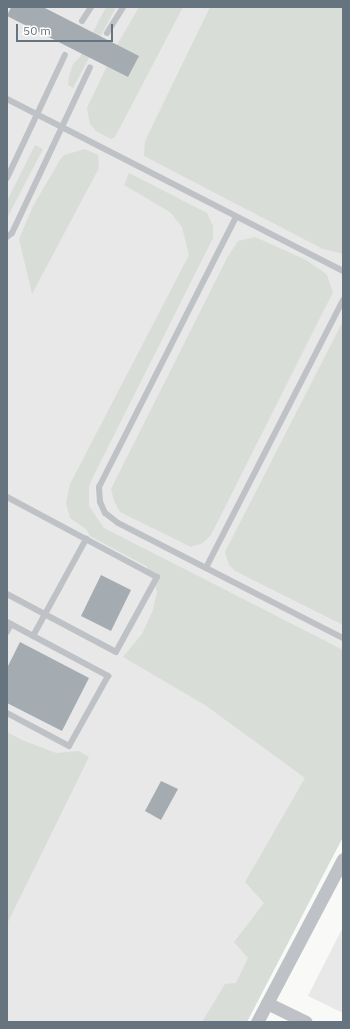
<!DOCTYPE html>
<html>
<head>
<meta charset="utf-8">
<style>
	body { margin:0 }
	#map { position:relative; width:350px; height:1029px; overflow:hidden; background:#f9f9f7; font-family:"IBM Plex Sans",sans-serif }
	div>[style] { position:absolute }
	.built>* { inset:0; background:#e7e8e7 }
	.green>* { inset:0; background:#d9ddd7 }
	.building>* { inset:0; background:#a4acb2 }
	.lane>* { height:6px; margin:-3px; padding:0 3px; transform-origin:3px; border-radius:3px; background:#bec2c6 }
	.street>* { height:13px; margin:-6.5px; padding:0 6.5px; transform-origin:6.5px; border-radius:6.5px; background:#bec2c6 }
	span { translate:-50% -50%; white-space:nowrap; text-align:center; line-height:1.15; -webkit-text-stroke:4px #fff; paint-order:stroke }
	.frame { position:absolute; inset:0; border:8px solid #66747f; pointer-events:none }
	.scale { position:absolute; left:16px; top:24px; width:97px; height:18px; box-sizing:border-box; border:2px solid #66747f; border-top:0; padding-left:5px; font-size:12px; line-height:14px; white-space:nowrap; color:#66747f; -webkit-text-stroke:3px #fff; paint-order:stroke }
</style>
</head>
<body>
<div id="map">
	<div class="built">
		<i style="clip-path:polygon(7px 7px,343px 7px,343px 826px,240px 1022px,7px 1022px)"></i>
		<i style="clip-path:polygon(343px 927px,343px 1013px,308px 996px)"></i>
	</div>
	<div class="green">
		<i style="clip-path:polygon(106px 7px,116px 7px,73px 88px,68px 85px,69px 76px,73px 64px,80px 57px)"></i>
		<i style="clip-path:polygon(139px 7px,183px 7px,115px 137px,111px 139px,96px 131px,90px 124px,87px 108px,117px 45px)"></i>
		<i style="clip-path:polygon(210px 7px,343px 7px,343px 254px,323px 249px,144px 156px,145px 141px)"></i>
		<i style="clip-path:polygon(35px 145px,43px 149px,7px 218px,7px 201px)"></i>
		<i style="clip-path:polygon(85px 149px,98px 155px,99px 168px,32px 294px,19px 239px,33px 206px,60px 160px,64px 155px)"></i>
		<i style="clip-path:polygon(129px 173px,207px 213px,213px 226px,213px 238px,95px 473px,89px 486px,89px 506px,104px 528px,343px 650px,343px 837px,247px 1022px,202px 1022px,225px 984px,236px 983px,248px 958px,234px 942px,264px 903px,245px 882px,305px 778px,205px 705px,123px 657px,142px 634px,153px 610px,157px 592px,153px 577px,146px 566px,90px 536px,86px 529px,70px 518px,66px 503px,70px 484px,189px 255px,182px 227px,170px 212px,124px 185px)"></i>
		<i style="clip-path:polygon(255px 237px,306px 260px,322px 271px,327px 275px,333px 292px,211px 535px,203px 543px,191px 547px,120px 512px,114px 501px,111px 489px,227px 258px,238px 241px)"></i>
		<i style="clip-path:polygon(343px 321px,343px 625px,235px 571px,229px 565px,225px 552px)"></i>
		<i style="clip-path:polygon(7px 732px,22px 740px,56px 753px,79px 751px,89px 757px,7px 924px)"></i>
	</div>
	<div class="building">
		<i style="clip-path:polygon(11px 7px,43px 7px,139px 56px,128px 77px,7px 16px)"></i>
		<i style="clip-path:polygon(101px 575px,131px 590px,111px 631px,81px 616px)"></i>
		<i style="clip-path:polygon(20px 642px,89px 678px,62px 731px,7px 703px,7px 668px)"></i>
		<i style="clip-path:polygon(161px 781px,178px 789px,161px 820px,145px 811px)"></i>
	</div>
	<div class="lane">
		<i style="left:82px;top:21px;width:17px;rotate:-57deg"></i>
		<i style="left:107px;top:33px;width:31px;rotate:-58deg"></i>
		<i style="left:7px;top:99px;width:377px;rotate:27.1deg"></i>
		<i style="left:7px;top:178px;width:136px;rotate:-64.8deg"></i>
		<i style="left:7px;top:237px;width:6px;rotate:-39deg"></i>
		<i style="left:12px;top:233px;width:183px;rotate:-64.8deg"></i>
		<i style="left:343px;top:300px;width:301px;rotate:117.1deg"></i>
		<i style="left:206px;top:568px;width:154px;rotate:27.1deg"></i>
		<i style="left:7px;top:497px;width:170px;rotate:28.1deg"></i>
		<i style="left:157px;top:577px;width:85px;rotate:118.7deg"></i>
		<i style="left:116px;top:652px;width:123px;rotate:-152deg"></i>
		<i style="left:206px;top:568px;width:99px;rotate:-152.9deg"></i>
		<i style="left:118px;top:523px;width:16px;rotate:-142deg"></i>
		<i style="left:105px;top:513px;width:12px;rotate:-114deg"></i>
		<i style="left:100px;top:502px;width:15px;rotate:-94deg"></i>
		<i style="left:99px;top:487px;width:303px;rotate:-63.1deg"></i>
		<i style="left:7px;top:622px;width:115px;rotate:28.1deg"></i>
		<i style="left:108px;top:676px;width:80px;rotate:119.1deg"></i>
		<i style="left:69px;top:746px;width:70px;rotate:-152deg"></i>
		<i style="left:7px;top:632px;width:9px;rotate:-63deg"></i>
		<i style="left:33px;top:636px;width:111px;rotate:-61.3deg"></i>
	</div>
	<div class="street">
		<i style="left:267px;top:1003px;width:43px;rotate:26deg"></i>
		<i style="left:257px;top:1022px;width:184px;rotate:-62.2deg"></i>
	</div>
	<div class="frame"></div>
	<div class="scale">50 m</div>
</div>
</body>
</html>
